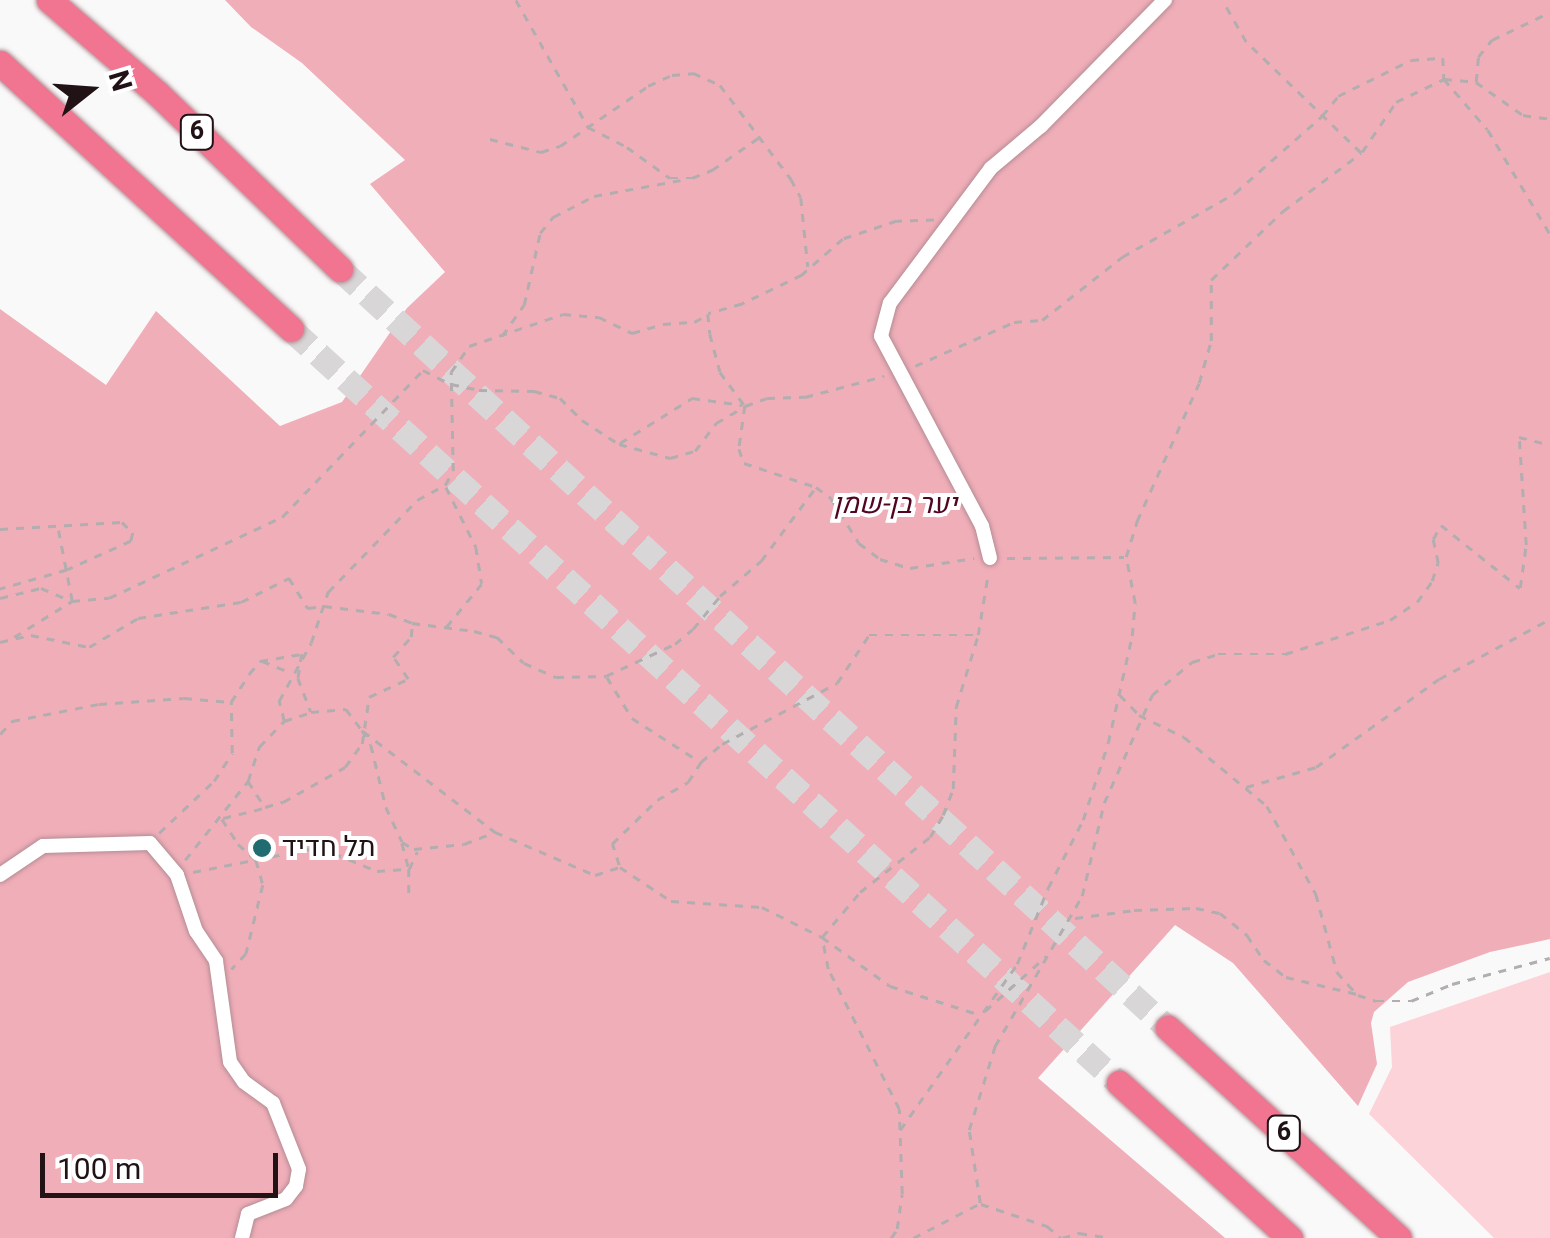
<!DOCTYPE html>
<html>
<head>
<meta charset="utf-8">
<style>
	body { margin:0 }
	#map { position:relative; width:1550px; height:1238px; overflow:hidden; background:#f9f9f9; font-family:Georgia,Heebo,serif }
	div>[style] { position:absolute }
	.green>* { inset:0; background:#fcd3d9 }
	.forest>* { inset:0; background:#f0aeb9 }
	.motorway-tunnel>* { height:25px; margin-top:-12.5px; transform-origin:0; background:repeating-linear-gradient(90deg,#d8d6d7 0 25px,transparent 0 37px) }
	.path>* { height:2.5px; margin-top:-1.25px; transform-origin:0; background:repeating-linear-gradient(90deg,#b2adae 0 8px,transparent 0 16px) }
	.roads { filter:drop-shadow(0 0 2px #b48c93) drop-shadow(0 0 2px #b48c93) }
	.minor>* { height:14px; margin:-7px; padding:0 7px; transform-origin:7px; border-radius:7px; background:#fff }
	.motorway>* { height:25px; margin:-12.5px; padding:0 12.5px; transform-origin:12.5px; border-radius:12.5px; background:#f17491 }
	.dots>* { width:28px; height:28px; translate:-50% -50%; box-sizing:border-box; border:5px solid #fff; border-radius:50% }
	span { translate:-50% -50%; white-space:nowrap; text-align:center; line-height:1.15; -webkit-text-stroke:8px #fff; paint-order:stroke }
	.shield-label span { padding:2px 8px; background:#fff; border:2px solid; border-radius:8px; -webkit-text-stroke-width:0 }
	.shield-label { font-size:25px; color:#201215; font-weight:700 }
	.park-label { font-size:28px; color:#510520; font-style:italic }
	.poi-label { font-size:28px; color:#201215 }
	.left { translate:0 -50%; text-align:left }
	.north { position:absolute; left:40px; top:40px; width:100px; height:100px; -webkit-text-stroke:8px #fff; paint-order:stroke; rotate:73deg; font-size:28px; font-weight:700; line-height:40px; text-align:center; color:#201215 }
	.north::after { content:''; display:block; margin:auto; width:35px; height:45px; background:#201215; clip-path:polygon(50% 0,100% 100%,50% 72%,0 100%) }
	.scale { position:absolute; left:40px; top:1153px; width:238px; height:45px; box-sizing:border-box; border:5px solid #201215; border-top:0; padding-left:12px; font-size:30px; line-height:35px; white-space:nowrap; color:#201215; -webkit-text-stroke:8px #fff; paint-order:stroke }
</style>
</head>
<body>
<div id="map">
	<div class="green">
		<i style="clip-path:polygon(1550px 972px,1550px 1238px,1494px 1238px,1369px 1114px,1392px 1067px,1390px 1027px)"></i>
	</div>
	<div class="forest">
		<i style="clip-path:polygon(225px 0,1550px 0,1550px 939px,1490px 952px,1408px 982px,1374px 1012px,1371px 1023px,1377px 1064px,1358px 1106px,1233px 963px,1175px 925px,1038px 1078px,1225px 1238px,0 1238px,0 309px,106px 385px,156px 311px,280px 426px,342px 402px,407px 308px,445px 272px,370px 184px,405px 160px,302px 63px,251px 27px)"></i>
	</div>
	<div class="motorway-tunnel">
		<i style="left:340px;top:269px;width:1123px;rotate:42.51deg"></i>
		<i style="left:291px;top:329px;width:1120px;rotate:42.32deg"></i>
	</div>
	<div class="path">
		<i style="left:516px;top:0;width:146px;rotate:60.4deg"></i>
		<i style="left:588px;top:127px;width:44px;rotate:27.1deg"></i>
		<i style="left:627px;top:147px;width:53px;rotate:35.8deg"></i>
		<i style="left:670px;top:178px;width:22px"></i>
		<i style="left:692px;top:178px;width:22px;rotate:-22deg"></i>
		<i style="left:712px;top:170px;width:56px;rotate:-34.8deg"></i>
		<i style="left:1476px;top:82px;width:25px;rotate:-85deg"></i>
		<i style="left:1478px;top:57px;width:22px;rotate:-51deg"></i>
		<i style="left:1492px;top:40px;width:64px;rotate:-25.8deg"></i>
		<i style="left:490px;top:139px;width:53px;rotate:14.3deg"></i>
		<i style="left:541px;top:152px;width:20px;rotate:-18deg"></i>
		<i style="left:560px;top:146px;width:107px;rotate:-34.3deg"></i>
		<i style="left:648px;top:86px;width:26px;rotate:-25deg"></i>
		<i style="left:672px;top:75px;width:21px;rotate:-5deg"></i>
		<i style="left:693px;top:73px;width:30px;rotate:24deg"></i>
		<i style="left:720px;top:85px;width:118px;rotate:52.9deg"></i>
		<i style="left:791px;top:179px;width:21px;rotate:62deg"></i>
		<i style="left:801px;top:198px;width:69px;rotate:84.2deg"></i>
		<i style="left:1362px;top:152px;width:60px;rotate:-55.8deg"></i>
		<i style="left:1396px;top:102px;width:53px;rotate:-25.6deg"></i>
		<i style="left:1444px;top:79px;width:32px;rotate:5deg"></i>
		<i style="left:1476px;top:82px;width:57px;rotate:35.1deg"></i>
		<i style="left:1523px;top:115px;width:27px;rotate:8deg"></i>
		<i style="left:934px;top:220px;width:37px;rotate:178deg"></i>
		<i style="left:897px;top:221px;width:57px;rotate:161.6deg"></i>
		<i style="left:843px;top:239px;width:55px;rotate:138.7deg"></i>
		<i style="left:802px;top:275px;width:67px;rotate:154.2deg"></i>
		<i style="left:742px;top:304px;width:35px;rotate:164deg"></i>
		<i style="left:708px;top:314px;width:20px;rotate:84deg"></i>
		<i style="left:710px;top:334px;width:39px;rotate:75deg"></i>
		<i style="left:720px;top:372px;width:42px;rotate:53.7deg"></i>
		<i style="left:745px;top:406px;width:43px;rotate:97.9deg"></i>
		<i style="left:739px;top:449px;width:15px;rotate:70deg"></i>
		<i style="left:744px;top:463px;width:76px;rotate:18.4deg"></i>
		<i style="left:816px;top:487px;width:19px;rotate:36deg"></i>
		<i style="left:831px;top:498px;width:53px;rotate:58.1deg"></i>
		<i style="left:859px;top:543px;width:26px;rotate:37deg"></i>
		<i style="left:880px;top:559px;width:31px;rotate:17deg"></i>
		<i style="left:910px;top:568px;width:65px;rotate:-8.9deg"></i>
		<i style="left:502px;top:336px;width:38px;rotate:-55deg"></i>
		<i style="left:524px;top:305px;width:74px;rotate:-77.5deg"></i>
		<i style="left:540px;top:233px;width:21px;rotate:-51deg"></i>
		<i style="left:553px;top:217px;width:46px;rotate:-27.1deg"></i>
		<i style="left:594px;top:196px;width:88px;rotate:-10.4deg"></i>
		<i style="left:915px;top:366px;width:108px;rotate:-24deg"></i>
		<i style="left:1014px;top:322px;width:28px;rotate:-4deg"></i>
		<i style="left:1042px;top:320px;width:102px;rotate:-38.2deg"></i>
		<i style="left:1122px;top:257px;width:130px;rotate:-29.5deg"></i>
		<i style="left:1235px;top:193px;width:116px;rotate:-41.5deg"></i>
		<i style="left:1322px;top:116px;width:26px;rotate:-51deg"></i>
		<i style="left:1338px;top:96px;width:81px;rotate:-26.3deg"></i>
		<i style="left:1411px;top:60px;width:32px;rotate:-4deg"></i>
		<i style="left:1443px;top:58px;width:21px;rotate:87deg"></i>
		<i style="left:1444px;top:79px;width:67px;rotate:49.2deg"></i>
		<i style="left:1488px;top:130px;width:121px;rotate:59.2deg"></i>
		<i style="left:620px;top:443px;width:85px;rotate:-32deg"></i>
		<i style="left:692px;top:398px;width:51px;rotate:7.8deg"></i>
		<i style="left:446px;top:487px;width:67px;rotate:63.4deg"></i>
		<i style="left:476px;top:547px;width:37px;rotate:81deg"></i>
		<i style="left:482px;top:584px;width:57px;rotate:129.3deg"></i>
		<i style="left:0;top:529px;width:122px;rotate:-3.3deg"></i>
		<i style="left:122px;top:522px;width:16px;rotate:45deg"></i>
		<i style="left:133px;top:533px;width:8px;rotate:104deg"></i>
		<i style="left:131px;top:541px;width:70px;rotate:155.6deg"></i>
		<i style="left:67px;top:570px;width:70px;rotate:164.2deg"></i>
		<i style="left:1007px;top:558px;width:117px;rotate:-0.5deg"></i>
		<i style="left:0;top:598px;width:42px;rotate:-13.7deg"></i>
		<i style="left:41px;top:588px;width:34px;rotate:23deg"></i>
		<i style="left:72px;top:601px;width:37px;rotate:-5deg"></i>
		<i style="left:109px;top:598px;width:191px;rotate:-25.1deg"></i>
		<i style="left:282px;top:517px;width:204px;rotate:-46.2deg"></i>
		<i style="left:423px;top:370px;width:31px;rotate:27deg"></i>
		<i style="left:451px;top:384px;width:29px;rotate:12deg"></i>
		<i style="left:479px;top:390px;width:55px;rotate:1deg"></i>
		<i style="left:534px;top:391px;width:27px;rotate:15deg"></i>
		<i style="left:560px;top:398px;width:31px;rotate:45deg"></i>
		<i style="left:582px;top:420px;width:44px;rotate:33deg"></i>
		<i style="left:619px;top:444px;width:53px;rotate:15.4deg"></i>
		<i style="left:670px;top:458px;width:26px;rotate:-16deg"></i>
		<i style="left:695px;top:451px;width:35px;rotate:-53deg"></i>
		<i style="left:716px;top:423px;width:34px;rotate:-30deg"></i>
		<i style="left:745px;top:406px;width:23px;rotate:-20deg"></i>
		<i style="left:767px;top:398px;width:38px;rotate:-2deg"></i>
		<i style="left:805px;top:397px;width:82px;rotate:-14.9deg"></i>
		<i style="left:14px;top:637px;width:68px;rotate:-31.8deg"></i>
		<i style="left:72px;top:601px;width:78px;rotate:-101deg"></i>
		<i style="left:0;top:642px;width:32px;rotate:-13deg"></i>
		<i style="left:31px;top:635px;width:59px;rotate:11.7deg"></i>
		<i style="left:89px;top:647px;width:57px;rotate:-30.6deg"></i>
		<i style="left:138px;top:618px;width:104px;rotate:-8.8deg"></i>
		<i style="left:241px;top:602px;width:54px;rotate:-26.6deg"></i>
		<i style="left:289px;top:578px;width:36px;rotate:58deg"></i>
		<i style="left:308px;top:608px;width:16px;rotate:-7deg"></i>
		<i style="left:324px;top:606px;width:65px;rotate:7deg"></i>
		<i style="left:389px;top:614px;width:25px;rotate:21deg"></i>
		<i style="left:412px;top:623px;width:63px;rotate:7.4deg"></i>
		<i style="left:474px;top:631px;width:24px;rotate:15deg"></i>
		<i style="left:497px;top:637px;width:37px;rotate:44deg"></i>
		<i style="left:524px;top:663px;width:35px;rotate:24deg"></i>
		<i style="left:556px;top:677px;width:50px;rotate:-1.1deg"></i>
		<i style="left:606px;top:676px;width:76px;rotate:-24.9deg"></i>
		<i style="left:675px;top:644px;width:23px;rotate:-40deg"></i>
		<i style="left:693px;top:629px;width:43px;rotate:-50.7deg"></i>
		<i style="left:720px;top:596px;width:54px;rotate:-40.5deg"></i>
		<i style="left:761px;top:561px;width:92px;rotate:-53.4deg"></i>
		<i style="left:302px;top:654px;width:24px;rotate:99deg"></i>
		<i style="left:298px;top:678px;width:36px;rotate:69deg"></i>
		<i style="left:311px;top:712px;width:35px;rotate:-5deg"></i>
		<i style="left:346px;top:709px;width:26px;rotate:53deg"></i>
		<i style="left:362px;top:730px;width:17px;rotate:59deg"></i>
		<i style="left:371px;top:745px;width:64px;rotate:76.4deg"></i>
		<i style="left:386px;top:807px;width:38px;rotate:65deg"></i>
		<i style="left:402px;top:842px;width:14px;rotate:30deg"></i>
		<i style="left:414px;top:849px;width:50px;rotate:-5.7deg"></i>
		<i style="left:464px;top:844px;width:33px;rotate:-21deg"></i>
		<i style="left:495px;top:832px;width:109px;rotate:23.3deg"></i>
		<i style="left:595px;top:875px;width:26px;rotate:-18deg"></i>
		<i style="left:620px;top:867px;width:61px;rotate:33.7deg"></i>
		<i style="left:671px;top:901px;width:91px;rotate:3.8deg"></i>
		<i style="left:762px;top:907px;width:67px;rotate:26.6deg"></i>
		<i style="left:822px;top:937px;width:84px;rotate:35.8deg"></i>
		<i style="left:890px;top:986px;width:92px;rotate:17.7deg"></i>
		<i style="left:262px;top:661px;width:31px;rotate:22deg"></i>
		<i style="left:607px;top:677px;width:48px;rotate:58.6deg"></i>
		<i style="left:632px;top:718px;width:80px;rotate:32.7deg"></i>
		<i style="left:1120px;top:695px;width:28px;rotate:46deg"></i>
		<i style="left:1139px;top:715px;width:50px;rotate:26.1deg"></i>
		<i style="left:1184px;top:737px;width:108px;rotate:39.7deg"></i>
		<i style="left:1267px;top:806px;width:101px;rotate:60.9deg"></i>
		<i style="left:1316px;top:894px;width:81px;rotate:74.9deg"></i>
		<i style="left:1337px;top:972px;width:31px;rotate:48deg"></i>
		<i style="left:1358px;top:995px;width:19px;rotate:18deg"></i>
		<i style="left:1376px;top:1001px;width:35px"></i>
		<i style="left:1411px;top:1001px;width:44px;rotate:-22.5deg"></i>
		<i style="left:1452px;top:984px;width:101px;rotate:-14.9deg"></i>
		<i style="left:284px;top:721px;width:21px;rotate:-104deg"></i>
		<i style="left:279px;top:701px;width:66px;rotate:-61.1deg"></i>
		<i style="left:311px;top:643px;width:54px;rotate:-71.6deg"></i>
		<i style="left:328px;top:592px;width:128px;rotate:-45.9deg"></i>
		<i style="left:417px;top:500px;width:32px;rotate:-28deg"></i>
		<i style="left:445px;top:485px;width:16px;rotate:-60deg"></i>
		<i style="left:453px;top:471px;width:99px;rotate:-91.2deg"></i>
		<i style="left:451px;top:372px;width:32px;rotate:-55deg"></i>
		<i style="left:469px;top:346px;width:99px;rotate:-18.8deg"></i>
		<i style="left:563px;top:314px;width:36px;rotate:5deg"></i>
		<i style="left:599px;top:317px;width:37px;rotate:26deg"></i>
		<i style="left:632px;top:333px;width:32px;rotate:-16deg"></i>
		<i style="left:663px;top:324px;width:31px;rotate:-4deg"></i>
		<i style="left:694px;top:322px;width:15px;rotate:-28deg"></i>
		<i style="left:363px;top:731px;width:166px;rotate:37.4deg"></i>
		<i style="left:0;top:734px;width:18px;rotate:-47deg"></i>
		<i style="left:12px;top:721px;width:89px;rotate:-11.1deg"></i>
		<i style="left:99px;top:704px;width:85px;rotate:-4deg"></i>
		<i style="left:184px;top:698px;width:46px;rotate:5deg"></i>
		<i style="left:248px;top:781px;width:31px;rotate:57deg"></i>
		<i style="left:265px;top:807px;width:19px;rotate:-16deg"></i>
		<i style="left:283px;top:802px;width:71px;rotate:-29.4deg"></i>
		<i style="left:345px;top:767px;width:29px;rotate:-54deg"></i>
		<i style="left:362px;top:744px;width:48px;rotate:-81.5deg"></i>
		<i style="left:369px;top:697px;width:43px;rotate:-24.8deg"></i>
		<i style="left:408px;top:679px;width:27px;rotate:-124deg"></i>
		<i style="left:393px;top:657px;width:27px;rotate:-48deg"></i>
		<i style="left:411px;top:637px;width:12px;rotate:-85deg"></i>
		<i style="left:1246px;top:787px;width:73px;rotate:-15.9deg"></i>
		<i style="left:1316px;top:767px;width:151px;rotate:-35.6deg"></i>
		<i style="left:1439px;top:679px;width:126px;rotate:-28.4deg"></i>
		<i style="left:223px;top:818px;width:42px;rotate:-13.7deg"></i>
		<i style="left:222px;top:819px;width:30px;rotate:57deg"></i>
		<i style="left:238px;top:844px;width:24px;rotate:42deg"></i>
		<i style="left:256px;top:860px;width:26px;rotate:74deg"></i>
		<i style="left:263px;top:885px;width:71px;rotate:103.8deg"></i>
		<i style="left:246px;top:954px;width:21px;rotate:133deg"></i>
		<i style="left:159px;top:833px;width:76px;rotate:-43.4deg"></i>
		<i style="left:214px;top:781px;width:33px;rotate:-57deg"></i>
		<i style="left:232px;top:753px;width:51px;rotate:-91.1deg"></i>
		<i style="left:231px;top:702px;width:33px;rotate:-57deg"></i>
		<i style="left:249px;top:674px;width:17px;rotate:-50deg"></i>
		<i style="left:260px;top:661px;width:42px;rotate:-9.7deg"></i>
		<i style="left:402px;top:843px;width:27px;rotate:75deg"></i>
		<i style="left:409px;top:869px;width:29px;rotate:90deg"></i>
		<i style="left:185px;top:860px;width:101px;rotate:-51.4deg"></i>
		<i style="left:248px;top:781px;width:36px;rotate:-72deg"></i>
		<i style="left:259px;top:747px;width:36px;rotate:-46deg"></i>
		<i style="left:284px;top:721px;width:28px;rotate:-18deg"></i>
		<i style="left:619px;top:865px;width:22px;rotate:-108deg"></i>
		<i style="left:612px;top:844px;width:63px;rotate:-44.4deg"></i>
		<i style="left:657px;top:800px;width:36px;rotate:-30deg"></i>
		<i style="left:688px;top:782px;width:24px;rotate:-57deg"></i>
		<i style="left:701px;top:762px;width:28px;rotate:-41deg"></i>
		<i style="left:722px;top:744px;width:130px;rotate:-27.9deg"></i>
		<i style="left:837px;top:683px;width:58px;rotate:-56.3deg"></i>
		<i style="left:869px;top:635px;width:106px"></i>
		<i style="left:193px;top:872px;width:128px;rotate:-11.2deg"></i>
		<i style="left:319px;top:847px;width:63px;rotate:22.5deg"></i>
		<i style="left:377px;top:871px;width:32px;rotate:-4deg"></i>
		<i style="left:409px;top:869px;width:19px;rotate:-65deg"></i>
		<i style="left:1075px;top:918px;width:60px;rotate:-7.7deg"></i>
		<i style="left:1134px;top:910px;width:62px;rotate:-1.8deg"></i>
		<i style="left:1196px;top:908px;width:25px;rotate:12deg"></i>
		<i style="left:1220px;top:913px;width:35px;rotate:39deg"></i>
		<i style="left:1247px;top:935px;width:30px;rotate:56deg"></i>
		<i style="left:1264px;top:960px;width:28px;rotate:38deg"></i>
		<i style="left:1286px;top:977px;width:73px;rotate:13.5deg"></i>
		<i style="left:985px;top:1011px;width:82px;rotate:-42deg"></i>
		<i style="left:900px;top:1130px;width:203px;rotate:-54.8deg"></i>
		<i style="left:1017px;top:964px;width:82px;rotate:-67.8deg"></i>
		<i style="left:1048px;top:888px;width:76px;rotate:-62.8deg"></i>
		<i style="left:1083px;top:820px;width:81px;rotate:-72deg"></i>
		<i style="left:1108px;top:743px;width:110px;rotate:-77.4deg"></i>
		<i style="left:1132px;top:636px;width:33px;rotate:-85deg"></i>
		<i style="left:1135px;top:603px;width:47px;rotate:-101.1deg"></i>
		<i style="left:1126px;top:557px;width:38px;rotate:-73deg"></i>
		<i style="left:1137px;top:521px;width:151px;rotate:-65.8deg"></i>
		<i style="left:1199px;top:383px;width:44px;rotate:-74.1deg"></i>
		<i style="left:1211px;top:341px;width:61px;rotate:-90deg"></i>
		<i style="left:1211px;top:280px;width:100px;rotate:-43.8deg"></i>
		<i style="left:1283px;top:211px;width:97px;rotate:-36.6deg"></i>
		<i style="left:1361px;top:153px;width:160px;rotate:-136deg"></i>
		<i style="left:1246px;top:42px;width:48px;rotate:-119.7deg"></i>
		<i style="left:980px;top:1203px;width:74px;rotate:-98.6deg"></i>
		<i style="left:969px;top:1130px;width:88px;rotate:-72.8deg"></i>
		<i style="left:995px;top:1046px;width:173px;rotate:-59.9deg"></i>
		<i style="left:1082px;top:896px;width:96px;rotate:-76.7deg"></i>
		<i style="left:1104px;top:803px;width:118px;rotate:-66deg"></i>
		<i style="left:1152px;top:695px;width:52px;rotate:-39.5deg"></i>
		<i style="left:1192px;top:662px;width:27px;rotate:-17deg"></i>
		<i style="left:1218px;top:654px;width:67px"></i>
		<i style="left:1285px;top:654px;width:110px;rotate:-17.9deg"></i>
		<i style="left:1390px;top:620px;width:32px;rotate:-34deg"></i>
		<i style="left:1417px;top:602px;width:26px;rotate:-54deg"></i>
		<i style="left:1432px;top:581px;width:19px;rotate:-72deg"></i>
		<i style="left:1438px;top:563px;width:25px;rotate:-102deg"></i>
		<i style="left:1433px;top:539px;width:16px;rotate:-60deg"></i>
		<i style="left:1441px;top:525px;width:101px;rotate:38.6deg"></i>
		<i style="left:1520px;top:588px;width:43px;rotate:-82.1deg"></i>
		<i style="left:1526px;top:545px;width:108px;rotate:-93.7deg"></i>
		<i style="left:1519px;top:437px;width:32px;rotate:14deg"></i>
		<i style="left:981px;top:1204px;width:70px;rotate:18.4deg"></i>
		<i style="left:1047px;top:1226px;width:18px;rotate:41deg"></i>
		<i style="left:891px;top:1238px;width:11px;rotate:-56deg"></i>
		<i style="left:897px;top:1229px;width:35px;rotate:-82deg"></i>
		<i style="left:902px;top:1194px;width:85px;rotate:-92deg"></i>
		<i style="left:899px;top:1109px;width:157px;rotate:-116.9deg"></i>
		<i style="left:828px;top:969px;width:33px;rotate:-101deg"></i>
		<i style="left:822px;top:937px;width:59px;rotate:-49.8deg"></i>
		<i style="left:860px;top:892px;width:89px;rotate:-38.2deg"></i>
		<i style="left:930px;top:837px;width:26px;rotate:-59deg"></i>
		<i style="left:943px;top:815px;width:28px;rotate:-69deg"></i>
		<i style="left:953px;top:789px;width:82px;rotate:-87.9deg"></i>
		<i style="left:956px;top:707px;width:75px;rotate:-73deg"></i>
		<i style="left:978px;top:635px;width:62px;rotate:-80.7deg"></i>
		<i style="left:913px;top:1238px;width:74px;rotate:-27.3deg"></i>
		<i style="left:1062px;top:1238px;width:18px;rotate:-16deg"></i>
		<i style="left:1079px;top:1233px;width:31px;rotate:9deg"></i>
	</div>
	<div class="roads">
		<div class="minor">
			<i style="left:990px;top:558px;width:33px;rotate:-104deg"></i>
			<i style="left:982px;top:526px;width:215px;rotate:-118deg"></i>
			<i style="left:881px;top:336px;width:34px;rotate:-75deg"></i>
			<i style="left:890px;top:303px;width:169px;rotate:-53.2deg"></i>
			<i style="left:991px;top:168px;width:65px;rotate:-40deg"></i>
			<i style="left:1041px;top:126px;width:177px;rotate:-45.5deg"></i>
			<i style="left:0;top:875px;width:52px;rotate:-34deg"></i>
			<i style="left:43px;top:846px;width:107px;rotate:-1.6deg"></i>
			<i style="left:150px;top:843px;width:42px;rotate:49.8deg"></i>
			<i style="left:177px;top:875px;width:59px;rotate:71.3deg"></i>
			<i style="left:196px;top:931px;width:36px;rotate:56deg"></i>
			<i style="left:216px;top:961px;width:102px;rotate:82.1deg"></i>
			<i style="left:230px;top:1062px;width:24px;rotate:55deg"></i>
			<i style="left:244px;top:1082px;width:36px;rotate:36deg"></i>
			<i style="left:273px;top:1103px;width:71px;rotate:68.5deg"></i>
			<i style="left:299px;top:1169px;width:17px;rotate:100deg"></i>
			<i style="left:296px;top:1186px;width:16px;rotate:128deg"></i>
			<i style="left:286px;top:1199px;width:41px;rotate:158.5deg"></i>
			<i style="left:248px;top:1214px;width:25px;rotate:104deg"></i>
		</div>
		<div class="motorway">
			<i style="left:49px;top:0;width:143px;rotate:40.7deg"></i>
			<i style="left:157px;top:93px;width:254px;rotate:43.9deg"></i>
			<i style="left:0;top:63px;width:394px;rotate:42.4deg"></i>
			<i style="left:1168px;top:1028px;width:312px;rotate:42.3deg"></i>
			<i style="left:1119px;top:1083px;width:231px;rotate:42.2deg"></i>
		</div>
	</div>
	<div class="dots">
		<i style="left:262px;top:848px;background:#206c71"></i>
	</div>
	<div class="shield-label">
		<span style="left:197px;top:132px">6</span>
		<span style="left:1284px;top:1133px">6</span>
	</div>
	<div class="park-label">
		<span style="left:895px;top:505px">יער בן-שמן</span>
	</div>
	<div class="poi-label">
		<span class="left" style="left:282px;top:848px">תל חדיד</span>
	</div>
	<div class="north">N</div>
	<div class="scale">100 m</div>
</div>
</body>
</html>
